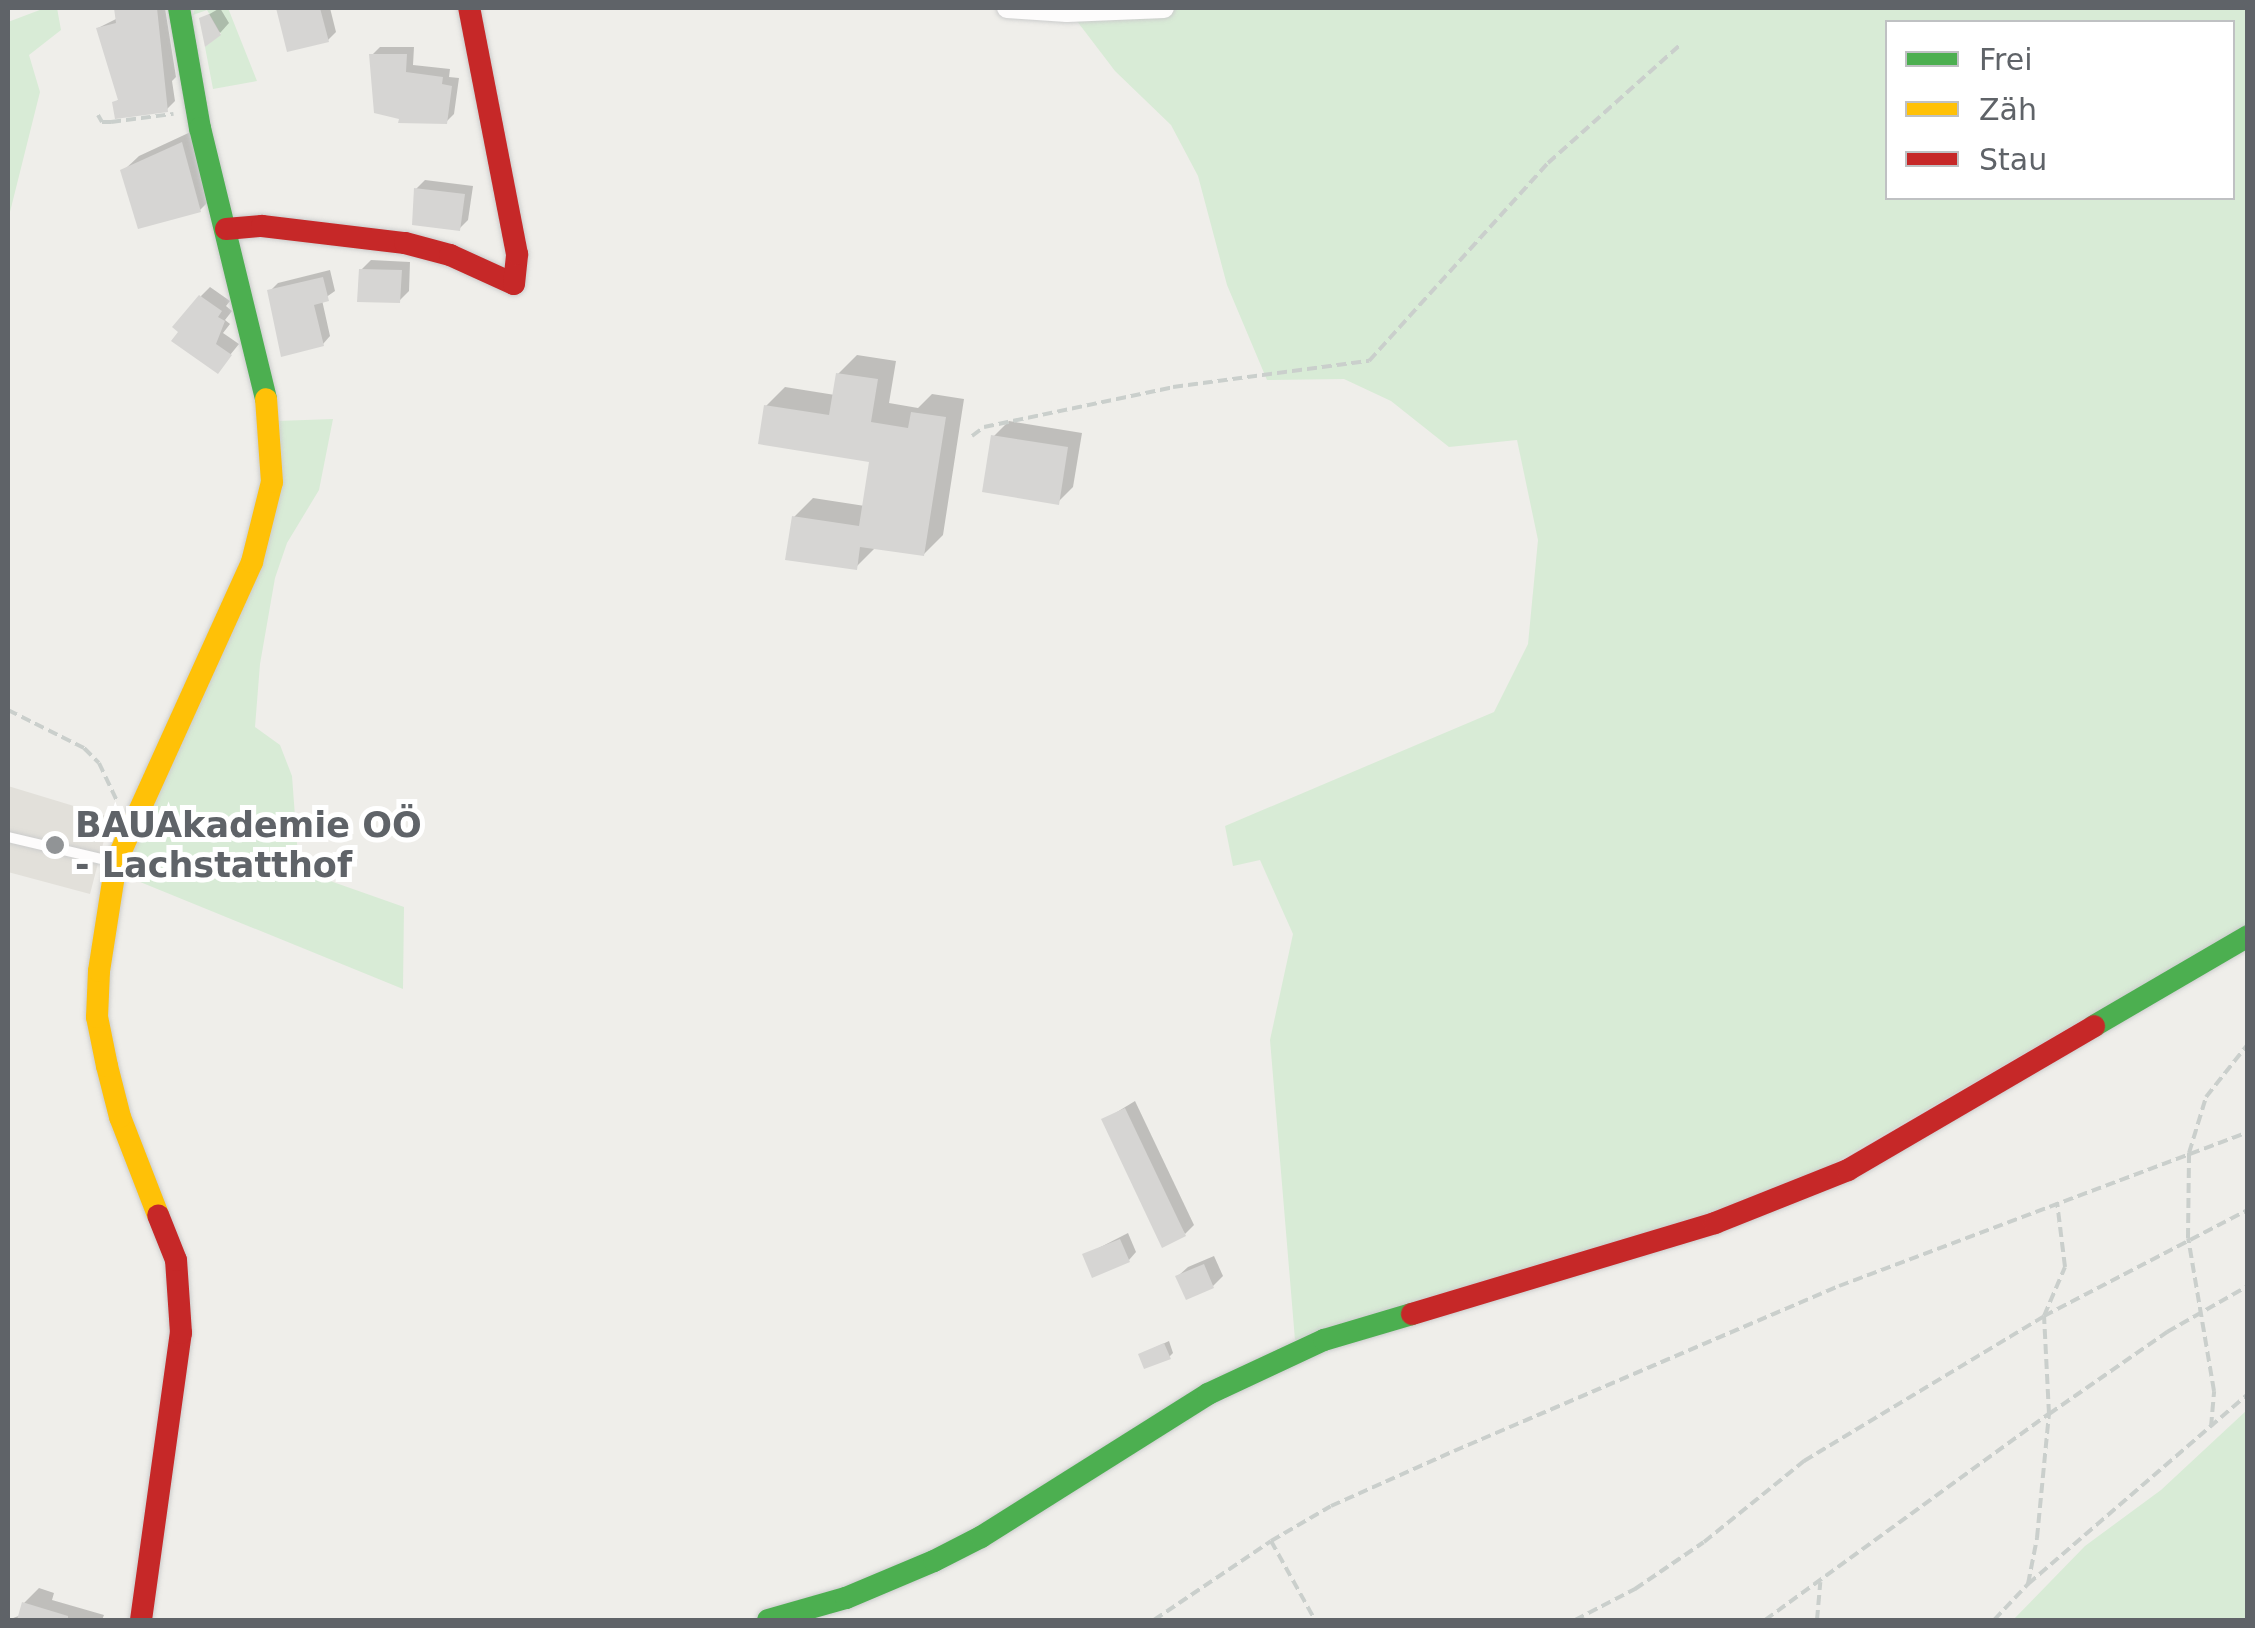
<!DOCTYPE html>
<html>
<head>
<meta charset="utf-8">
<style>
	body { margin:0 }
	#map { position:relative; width:2255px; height:1628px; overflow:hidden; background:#efeeea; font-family:"DejaVu Sans",sans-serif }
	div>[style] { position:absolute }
	.education>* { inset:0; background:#e2e0da }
	.green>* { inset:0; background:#d8ebd6 }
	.shadow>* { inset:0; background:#0003 }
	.building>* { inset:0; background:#d6d5d3 }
	.path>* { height:4px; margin-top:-2px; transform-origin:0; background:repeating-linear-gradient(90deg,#cacfcc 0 10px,transparent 0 15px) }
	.roads { filter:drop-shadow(0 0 2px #cbcccc) drop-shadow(0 0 2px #cbcccc) }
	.lane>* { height:10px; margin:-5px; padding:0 5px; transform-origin:5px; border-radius:5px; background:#fdfcfc }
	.street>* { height:20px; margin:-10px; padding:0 10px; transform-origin:10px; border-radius:10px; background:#fdfcfc }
	.fast>* { height:22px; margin:-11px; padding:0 11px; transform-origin:11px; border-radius:11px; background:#4caf50 }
	.slow>* { height:22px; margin:-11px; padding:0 11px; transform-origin:11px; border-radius:11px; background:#ffc107 }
	.jam>* { height:22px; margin:-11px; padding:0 11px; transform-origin:11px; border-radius:11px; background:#c62828 }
	.dots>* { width:28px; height:28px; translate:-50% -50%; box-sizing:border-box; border:5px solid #fff; border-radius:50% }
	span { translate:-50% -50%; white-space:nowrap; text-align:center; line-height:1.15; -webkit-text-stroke:10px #fff; paint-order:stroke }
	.poi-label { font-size:35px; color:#5f6368; font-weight:700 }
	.left { translate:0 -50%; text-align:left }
	.frame { position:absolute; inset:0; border:10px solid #5f6368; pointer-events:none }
	.legend { position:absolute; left:1885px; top:20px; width:350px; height:180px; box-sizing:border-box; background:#fff; border:2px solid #bfc1c3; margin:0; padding:12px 18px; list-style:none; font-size:30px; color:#5f6368 }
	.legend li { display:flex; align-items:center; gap:20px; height:50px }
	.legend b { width:50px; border:2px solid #bfc1c3 }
</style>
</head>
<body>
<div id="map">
	<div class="education">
		<i style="clip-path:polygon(8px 786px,110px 817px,90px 894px,8px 872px)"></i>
	</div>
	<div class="green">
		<i style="clip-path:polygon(45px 8px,57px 8px,61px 30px,29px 55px,40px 92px,8px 220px,8px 22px)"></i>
		<i style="clip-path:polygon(195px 8px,228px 8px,257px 81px,213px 89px,205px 47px,221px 34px,207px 10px,193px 15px)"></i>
		<i style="clip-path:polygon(evenodd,1067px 8px,2247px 8px,2247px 925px,1810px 1177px,1715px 1213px,1295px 1340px,1270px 1040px,1293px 934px,1260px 860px,1233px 866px,1225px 826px,1494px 712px,1528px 644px,1538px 540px,1517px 440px,1449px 447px,1391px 401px,1344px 379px,1267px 380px,1227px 285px,1198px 176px,1171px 125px,1115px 71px,1067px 8px,1888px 22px,2232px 22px,2232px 198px,1888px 198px,1888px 22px)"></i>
		<i style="clip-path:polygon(333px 419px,319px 490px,287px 543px,275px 578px,260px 664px,255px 727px,280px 745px,292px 776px,299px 870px,404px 907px,403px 989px,123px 875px,247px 590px,277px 421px)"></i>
		<i style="clip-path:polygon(2247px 1410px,2247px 1620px,2013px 1620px,2085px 1546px,2161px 1490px)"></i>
	</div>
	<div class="shadow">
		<i style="clip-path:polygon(116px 8px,165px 8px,176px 77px,172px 81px,175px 101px,166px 110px,115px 103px,120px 98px,98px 28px,118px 18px)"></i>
		<i style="clip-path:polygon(220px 8px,229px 23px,220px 33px,201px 19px)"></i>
		<i style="clip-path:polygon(279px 8px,330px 8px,336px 32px,328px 40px,289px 49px)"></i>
		<i style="clip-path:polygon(380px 47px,414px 47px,413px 65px,450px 69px,449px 77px,459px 78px,454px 114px,446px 122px,401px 121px,372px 55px)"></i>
		<i style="clip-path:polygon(197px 129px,215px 195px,200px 210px,123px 171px,139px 156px)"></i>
		<i style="clip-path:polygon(425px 180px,473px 186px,468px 220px,459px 229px,416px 189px)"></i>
		<i style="clip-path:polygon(371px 260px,410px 262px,409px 291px,399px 301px,361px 270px)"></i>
		<i style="clip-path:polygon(330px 270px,335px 291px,322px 300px,330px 336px,323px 344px,270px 291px,278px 283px)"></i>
		<i style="clip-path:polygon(210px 287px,230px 301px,226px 306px,232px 311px,225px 320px,230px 324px,223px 333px,239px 344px,217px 371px,201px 296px)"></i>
		<i style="clip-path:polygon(857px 355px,896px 361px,889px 403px,918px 408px,932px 394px,964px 399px,943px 535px,924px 554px,876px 547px,856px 567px,794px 517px,813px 498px,865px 506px,872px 460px,766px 406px,785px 387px,835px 395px,838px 374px)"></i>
		<i style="clip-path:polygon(1009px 421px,1082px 433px,1073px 487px,1058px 502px,994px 436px)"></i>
		<i style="clip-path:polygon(1135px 1101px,1194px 1225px,1185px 1234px,1104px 1120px)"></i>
		<i style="clip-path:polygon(1128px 1233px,1136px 1252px,1129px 1260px,1085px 1255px)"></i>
		<i style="clip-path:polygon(1214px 1256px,1223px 1276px,1213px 1286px,1178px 1276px,1188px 1267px)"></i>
		<i style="clip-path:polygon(1169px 1341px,1173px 1353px,1169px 1357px,1141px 1354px)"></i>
		<i style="clip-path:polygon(39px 1588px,54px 1593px,52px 1600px,104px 1615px,102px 1620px,8px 1620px,21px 1615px,24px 1603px)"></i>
	</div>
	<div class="building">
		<i style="clip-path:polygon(114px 8px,157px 8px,168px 112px,115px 119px,112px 102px,118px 100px,96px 28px,116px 23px)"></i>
		<i style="clip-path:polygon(276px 8px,320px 8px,329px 42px,287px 52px)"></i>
		<i style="clip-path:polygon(209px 14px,221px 35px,205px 47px,199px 18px)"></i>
		<i style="clip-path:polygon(369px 54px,407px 54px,406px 72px,443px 77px,442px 84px,452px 86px,447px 124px,398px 123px,399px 119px,374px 113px)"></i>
		<i style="clip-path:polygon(182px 142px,201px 212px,138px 229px,120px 170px)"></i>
		<i style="clip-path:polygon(414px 188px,465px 194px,460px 231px,412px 225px)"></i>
		<i style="clip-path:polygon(359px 269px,402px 270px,400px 303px,357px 302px)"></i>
		<i style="clip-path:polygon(323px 277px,329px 301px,314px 305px,324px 346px,281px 357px,267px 290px)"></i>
		<i style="clip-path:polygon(199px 295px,222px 311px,218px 317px,225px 321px,216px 344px,232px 355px,218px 374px,171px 341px,178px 332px,172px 327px)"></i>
		<i style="clip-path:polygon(836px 373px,878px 379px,871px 422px,908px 428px,911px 412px,946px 417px,924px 556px,860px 547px,857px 570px,785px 560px,792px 516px,859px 526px,869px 462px,758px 444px,764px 405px,829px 415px)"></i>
		<i style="clip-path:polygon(991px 435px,1068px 447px,1059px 505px,982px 492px)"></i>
		<i style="clip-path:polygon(1125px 1108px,1186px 1236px,1162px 1248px,1101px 1119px)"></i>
		<i style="clip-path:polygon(1120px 1239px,1130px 1262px,1092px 1278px,1082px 1254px)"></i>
		<i style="clip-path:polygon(1204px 1264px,1214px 1288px,1186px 1300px,1175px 1276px)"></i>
		<i style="clip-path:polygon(1164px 1343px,1171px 1359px,1144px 1369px,1138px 1354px)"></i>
		<i style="clip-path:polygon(22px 1602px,68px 1616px,68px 1620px,17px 1620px)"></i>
	</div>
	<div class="path">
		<i style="left:98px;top:115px;width:8px;rotate:60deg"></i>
		<i style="left:102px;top:122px;width:9px"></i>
		<i style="left:111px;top:122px;width:63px;rotate:-7.4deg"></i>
		<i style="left:972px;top:436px;width:15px;rotate:-37deg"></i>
		<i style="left:984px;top:427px;width:193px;rotate:-11.9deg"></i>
		<i style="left:1173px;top:387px;width:198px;rotate:-7.6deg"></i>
		<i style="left:1369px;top:361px;width:267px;rotate:-47.9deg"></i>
		<i style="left:1548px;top:163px;width:177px;rotate:-41.8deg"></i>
		<i style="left:8px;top:710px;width:85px;rotate:26.6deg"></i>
		<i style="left:84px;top:748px;width:21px;rotate:45deg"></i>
		<i style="left:99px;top:763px;width:42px;rotate:64.7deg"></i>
		<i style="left:2211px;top:1427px;width:36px;rotate:-85deg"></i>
		<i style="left:2214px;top:1391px;width:155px;rotate:-99.6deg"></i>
		<i style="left:2188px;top:1238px;width:85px;rotate:-89.3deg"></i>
		<i style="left:2189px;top:1153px;width:59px;rotate:-73.1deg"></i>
		<i style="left:2206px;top:1097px;width:68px;rotate:-51.6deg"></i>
		<i style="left:1271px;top:1541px;width:90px;rotate:60.9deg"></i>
		<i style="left:2028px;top:1584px;width:47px;rotate:-78.9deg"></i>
		<i style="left:2037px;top:1538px;width:125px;rotate:-84.5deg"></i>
		<i style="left:2049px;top:1414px;width:98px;rotate:-92.9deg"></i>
		<i style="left:2044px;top:1316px;width:53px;rotate:-66.8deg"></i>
		<i style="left:2065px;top:1267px;width:65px;rotate:-97deg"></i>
		<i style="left:1154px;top:1620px;width:141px;rotate:-34deg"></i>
		<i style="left:1271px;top:1541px;width:69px;rotate:-30.3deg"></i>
		<i style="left:1331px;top:1506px;width:135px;rotate:-24.1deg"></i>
		<i style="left:1454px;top:1451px;width:419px;rotate:-23.2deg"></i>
		<i style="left:1839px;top:1286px;width:437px;rotate:-20.6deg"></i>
		<i style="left:1575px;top:1620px;width:68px;rotate:-27.3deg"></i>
		<i style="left:1635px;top:1589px;width:83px;rotate:-34.3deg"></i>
		<i style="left:1704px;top:1542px;width:129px;rotate:-39deg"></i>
		<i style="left:1804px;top:1461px;width:280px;rotate:-31.1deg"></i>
		<i style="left:2044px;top:1316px;width:230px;rotate:-27.5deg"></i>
		<i style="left:1765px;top:1620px;width:351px;rotate:-36deg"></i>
		<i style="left:2049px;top:1414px;width:144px;rotate:-34.8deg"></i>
		<i style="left:2167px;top:1332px;width:93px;rotate:-29.6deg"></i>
		<i style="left:1817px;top:1620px;width:38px;rotate:-85deg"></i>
		<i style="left:1994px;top:1620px;width:50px;rotate:-46.6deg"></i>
		<i style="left:2028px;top:1584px;width:291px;rotate:-40.8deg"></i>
	</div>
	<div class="roads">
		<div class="lane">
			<i style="left:8px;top:837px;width:110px;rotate:13.2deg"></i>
		</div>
		<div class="street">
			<i style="left:1007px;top:8px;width:60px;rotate:3.8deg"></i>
			<i style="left:1067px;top:12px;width:97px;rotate:-2.4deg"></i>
		</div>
		<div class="fast">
			<i style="left:179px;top:8px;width:122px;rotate:80.1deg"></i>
			<i style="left:200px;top:128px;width:279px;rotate:76.3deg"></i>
			<i style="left:2094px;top:1026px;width:178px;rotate:-30.3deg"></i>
			<i style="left:768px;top:1620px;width:81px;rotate:-15.8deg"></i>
			<i style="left:846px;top:1598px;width:95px;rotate:-22.8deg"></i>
			<i style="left:934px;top:1561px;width:53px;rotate:-27.1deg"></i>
			<i style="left:981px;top:1537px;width:268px;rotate:-32.2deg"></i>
			<i style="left:1208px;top:1394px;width:128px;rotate:-25deg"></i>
			<i style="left:1324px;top:1340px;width:92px;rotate:-16.5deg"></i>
		</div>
		<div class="slow">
			<i style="left:158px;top:1215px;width:105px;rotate:-111.2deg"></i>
			<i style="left:120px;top:1117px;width:53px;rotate:-104.3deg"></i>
			<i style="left:107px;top:1066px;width:50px;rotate:-101.5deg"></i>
			<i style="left:97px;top:1017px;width:46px;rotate:-87.5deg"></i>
			<i style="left:99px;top:971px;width:110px;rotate:-81.1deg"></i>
			<i style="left:116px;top:862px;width:329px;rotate:-65.6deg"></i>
			<i style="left:252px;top:562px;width:82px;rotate:-76deg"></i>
			<i style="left:272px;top:482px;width:83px;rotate:-94.1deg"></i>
		</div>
		<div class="jam">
			<i style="left:226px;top:229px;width:36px;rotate:-5deg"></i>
			<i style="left:262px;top:226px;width:144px;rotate:6.8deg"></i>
			<i style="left:405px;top:243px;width:47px;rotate:14.9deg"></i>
			<i style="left:450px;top:255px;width:70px;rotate:24.4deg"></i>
			<i style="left:514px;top:284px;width:30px;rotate:-84deg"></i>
			<i style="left:517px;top:254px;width:251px;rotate:-101deg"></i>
			<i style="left:1412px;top:1314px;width:316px;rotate:-16.7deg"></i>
			<i style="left:1715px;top:1223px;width:143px;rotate:-21.7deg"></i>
			<i style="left:1848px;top:1170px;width:285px;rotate:-30.3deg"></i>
			<i style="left:141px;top:1620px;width:290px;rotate:-82.1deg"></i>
			<i style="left:181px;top:1333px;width:73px;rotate:-93.9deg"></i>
			<i style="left:176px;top:1260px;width:48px;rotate:-111.8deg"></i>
		</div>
	</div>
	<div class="dots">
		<i style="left:55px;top:845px;background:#919496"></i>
	</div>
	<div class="poi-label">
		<span class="left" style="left:75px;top:845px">BAUAkademie OÖ<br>- Lachstatthof</span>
	</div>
	<div class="frame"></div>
	<ul class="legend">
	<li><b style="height:12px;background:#4caf50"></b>Frei</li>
	<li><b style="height:12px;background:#ffc107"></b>Zäh</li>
	<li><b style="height:12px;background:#c62828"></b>Stau</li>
	</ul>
</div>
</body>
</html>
